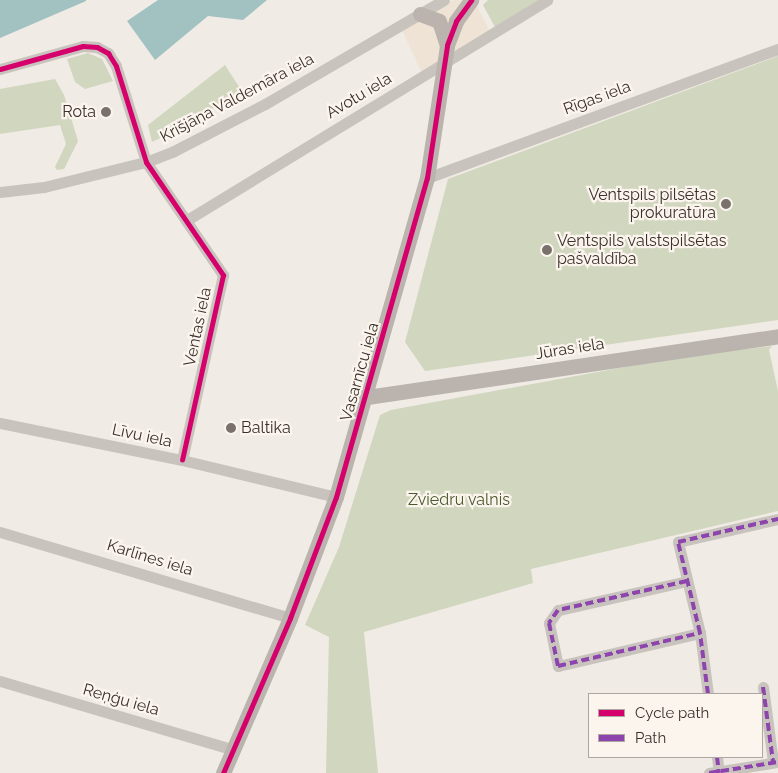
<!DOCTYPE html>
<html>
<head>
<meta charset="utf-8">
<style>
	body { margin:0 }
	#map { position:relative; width:778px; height:773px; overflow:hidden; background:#f0ebe5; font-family:Raleway,sans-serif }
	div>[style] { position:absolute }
	.green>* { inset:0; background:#d1d6bf }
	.plaza>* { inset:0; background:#eee3d5 }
	.water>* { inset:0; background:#a1c2c1 }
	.street>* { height:11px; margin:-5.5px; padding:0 5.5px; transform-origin:5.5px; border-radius:5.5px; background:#c9c3be }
	.secondary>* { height:15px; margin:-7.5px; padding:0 7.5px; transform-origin:7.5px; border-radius:7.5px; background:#bab3ae }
	.quiet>* { height:4px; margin-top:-2px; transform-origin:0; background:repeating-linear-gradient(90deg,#8e44ad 0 8px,transparent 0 12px) }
	.cycleway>* { height:5px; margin:-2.5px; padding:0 2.5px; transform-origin:2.5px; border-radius:2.5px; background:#d6006c }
	.dots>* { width:14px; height:14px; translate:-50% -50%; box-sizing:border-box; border:2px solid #fbf5ee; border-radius:50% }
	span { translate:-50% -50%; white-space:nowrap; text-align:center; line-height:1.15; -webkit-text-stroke:4.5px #fbf5ee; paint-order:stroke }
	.street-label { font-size:16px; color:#3b302b }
	.poi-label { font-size:16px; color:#3b302b }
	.right { translate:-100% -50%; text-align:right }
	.left { translate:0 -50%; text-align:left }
	.park-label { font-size:16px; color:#4a5a2e }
	.legend { position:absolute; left:588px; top:693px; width:175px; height:65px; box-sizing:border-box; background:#fbf5ee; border:1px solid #aea6a0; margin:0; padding:6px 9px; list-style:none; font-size:15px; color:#3b302b }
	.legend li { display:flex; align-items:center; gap:10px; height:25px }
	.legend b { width:25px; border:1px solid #aea6a0 }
</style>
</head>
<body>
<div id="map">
	<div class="green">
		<i style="clip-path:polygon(488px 0,540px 0,496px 29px,483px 5px)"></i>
		<i style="clip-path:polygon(88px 53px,102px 59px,113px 81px,85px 89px,75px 82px,67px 59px)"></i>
		<i style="clip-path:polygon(778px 56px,778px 320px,425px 371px,405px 342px,448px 179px)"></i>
		<i style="clip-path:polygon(225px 65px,243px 93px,196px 117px,195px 113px,183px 119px,187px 125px,152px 142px,148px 125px)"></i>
		<i style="clip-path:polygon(55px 79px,64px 95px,78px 141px,64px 169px,57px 170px,55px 167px,66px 144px,60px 125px,0 134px,0 89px)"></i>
		<i style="clip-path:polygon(772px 346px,769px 350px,778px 391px,778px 511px,531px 569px,533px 583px,364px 632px,378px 773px,326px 773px,329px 637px,305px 625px,339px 547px,380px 415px,391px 410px,684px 356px)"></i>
	</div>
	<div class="plaza">
		<i style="clip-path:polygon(458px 0,474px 0,492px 36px,426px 81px,400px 26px,438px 3px)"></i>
	</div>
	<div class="water">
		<i style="clip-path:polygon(0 0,86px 0,86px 1px,0 38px)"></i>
		<i style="clip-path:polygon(158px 0,267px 0,243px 20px,208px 16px,155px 60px,127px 21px)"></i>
	</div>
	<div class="street">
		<i style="left:0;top:69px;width:86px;rotate:-15.5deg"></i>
		<i style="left:83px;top:46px;width:14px;rotate:4deg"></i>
		<i style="left:97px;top:47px;width:13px;rotate:29deg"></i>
		<i style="left:108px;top:53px;width:15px;rotate:58deg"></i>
		<i style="left:116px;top:66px;width:101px;rotate:72.6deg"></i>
		<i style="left:146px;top:162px;width:137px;rotate:55.7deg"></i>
		<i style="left:223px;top:275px;width:189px;rotate:102.5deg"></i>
		<i style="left:427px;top:178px;width:374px;rotate:-20.2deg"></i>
		<i style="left:0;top:192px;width:44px;rotate:-6.5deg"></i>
		<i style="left:44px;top:187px;width:105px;rotate:-13.8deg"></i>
		<i style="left:146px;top:162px;width:28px;rotate:-21deg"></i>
		<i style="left:172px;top:152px;width:105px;rotate:-27.3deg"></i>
		<i style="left:265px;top:104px;width:207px;rotate:-30.2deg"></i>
		<i style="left:187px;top:220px;width:422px;rotate:-31.4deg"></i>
		<i style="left:0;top:423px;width:186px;rotate:11.5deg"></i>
		<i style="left:182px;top:460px;width:158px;rotate:13.5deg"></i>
		<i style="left:0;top:532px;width:302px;rotate:16.5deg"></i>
		<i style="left:687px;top:581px;width:132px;rotate:167.3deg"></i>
		<i style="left:558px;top:610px;width:16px;rotate:125deg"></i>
		<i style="left:549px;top:623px;width:44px;rotate:78.2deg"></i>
		<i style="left:558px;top:666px;width:146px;rotate:-13.1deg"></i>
		<i style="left:0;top:681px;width:244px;rotate:16.4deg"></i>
		<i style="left:763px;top:687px;width:76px;rotate:82.4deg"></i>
		<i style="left:708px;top:694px;width:62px;rotate:-97.5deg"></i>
		<i style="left:700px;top:633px;width:94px;rotate:-103.6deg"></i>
		<i style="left:678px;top:542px;width:103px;rotate:-13deg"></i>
		<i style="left:717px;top:757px;width:16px;rotate:83deg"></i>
		<i style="left:709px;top:773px;width:70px;rotate:-9.1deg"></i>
	</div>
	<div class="secondary">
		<i style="left:420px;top:14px;width:20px;rotate:20deg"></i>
		<i style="left:439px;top:21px;width:25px;rotate:72deg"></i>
		<i style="left:367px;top:397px;width:416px;rotate:-8.4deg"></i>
		<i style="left:223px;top:773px;width:169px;rotate:-66.6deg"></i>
		<i style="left:290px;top:618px;width:129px;rotate:-69.2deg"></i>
		<i style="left:336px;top:497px;width:332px;rotate:-74.1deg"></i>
		<i style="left:427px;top:178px;width:134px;rotate:-81.4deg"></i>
		<i style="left:447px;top:45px;width:26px;rotate:-69deg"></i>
		<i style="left:456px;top:21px;width:26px;rotate:-54deg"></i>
	</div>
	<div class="quiet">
		<i style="left:687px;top:581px;width:132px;rotate:167.3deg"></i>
		<i style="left:558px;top:610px;width:16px;rotate:125deg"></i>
		<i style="left:549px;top:623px;width:44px;rotate:78.2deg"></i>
		<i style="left:558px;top:666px;width:146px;rotate:-13.1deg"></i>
		<i style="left:763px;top:687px;width:76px;rotate:82.4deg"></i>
		<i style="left:708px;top:694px;width:62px;rotate:-97.5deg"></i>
		<i style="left:700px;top:633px;width:94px;rotate:-103.6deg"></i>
		<i style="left:678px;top:542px;width:103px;rotate:-13deg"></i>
		<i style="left:717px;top:757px;width:16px;rotate:83deg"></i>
		<i style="left:709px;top:773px;width:70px;rotate:-9.1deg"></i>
	</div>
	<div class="cycleway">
		<i style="left:0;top:69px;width:86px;rotate:-15.5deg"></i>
		<i style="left:83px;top:46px;width:14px;rotate:4deg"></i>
		<i style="left:97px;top:47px;width:13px;rotate:29deg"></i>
		<i style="left:108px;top:53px;width:15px;rotate:58deg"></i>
		<i style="left:116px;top:66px;width:101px;rotate:72.6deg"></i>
		<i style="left:146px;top:162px;width:137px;rotate:55.7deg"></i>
		<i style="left:223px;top:275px;width:189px;rotate:102.5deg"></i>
		<i style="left:223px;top:773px;width:169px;rotate:-66.6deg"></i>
		<i style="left:290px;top:618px;width:129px;rotate:-69.2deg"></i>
		<i style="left:336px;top:497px;width:332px;rotate:-74.1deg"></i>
		<i style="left:427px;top:178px;width:134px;rotate:-81.4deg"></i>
		<i style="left:447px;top:45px;width:26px;rotate:-69deg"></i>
		<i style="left:456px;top:21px;width:26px;rotate:-54deg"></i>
	</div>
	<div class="dots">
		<i style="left:106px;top:112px;background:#7a716c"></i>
		<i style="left:726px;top:204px;background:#7a716c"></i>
		<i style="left:547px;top:250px;background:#7a716c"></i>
		<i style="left:231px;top:428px;background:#7a716c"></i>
	</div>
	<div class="street-label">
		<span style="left:359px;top:96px;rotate:-31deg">Avotu iela</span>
		<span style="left:237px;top:98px;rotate:-28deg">Krišjāņa Valdemāra iela</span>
		<span style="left:597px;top:98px;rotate:-20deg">Rīgas iela</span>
		<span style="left:198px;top:327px;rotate:-78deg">Ventas iela</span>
		<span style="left:570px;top:349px;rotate:-9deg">Jūras iela</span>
		<span style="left:360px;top:372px;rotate:-74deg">Vasarnīcu iela</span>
		<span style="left:142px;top:436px;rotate:12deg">Līvu iela</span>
		<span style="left:150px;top:558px;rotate:17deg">Karlīnes iela</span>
		<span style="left:121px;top:700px;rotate:16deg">Reņģu iela</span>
	</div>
	<div class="poi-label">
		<span class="right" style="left:96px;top:112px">Rota</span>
		<span class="right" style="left:716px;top:204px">Ventspils pilsētas<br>prokuratūra</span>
		<span class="left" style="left:557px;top:250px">Ventspils valstspilsētas<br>pašvaldība</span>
		<span class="left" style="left:241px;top:428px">Baltika</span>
	</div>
	<div class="park-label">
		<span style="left:459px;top:500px">Zviedru valnis</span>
	</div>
	<ul class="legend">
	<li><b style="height:6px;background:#d6006c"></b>Cycle path</li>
	<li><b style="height:6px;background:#8e44ad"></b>Path</li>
	</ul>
</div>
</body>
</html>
